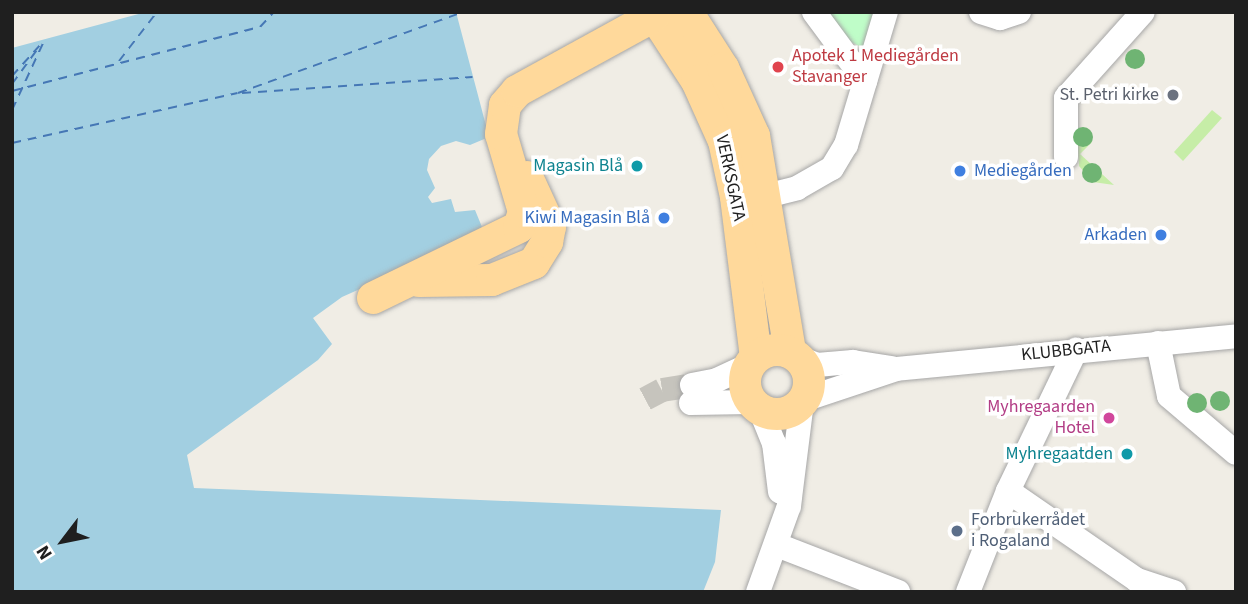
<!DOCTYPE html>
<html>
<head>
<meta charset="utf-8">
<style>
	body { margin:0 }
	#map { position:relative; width:1248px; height:604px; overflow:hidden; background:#f0ede5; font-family:"Source Sans 3",sans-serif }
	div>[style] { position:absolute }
	.grass>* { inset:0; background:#c6eda7 }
	.park>* { inset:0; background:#bffdc8 }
	.water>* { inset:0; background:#a2cfe1 }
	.ferry>* { height:2px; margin-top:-1px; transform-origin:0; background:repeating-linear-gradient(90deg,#4577b5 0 9px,transparent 0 16px) }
	.minor-tunnel>* { height:24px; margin-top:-12px; transform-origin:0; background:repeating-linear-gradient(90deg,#c6c4bd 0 24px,transparent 0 36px) }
	.roads { filter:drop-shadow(0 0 2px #a6a6a6) drop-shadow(0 0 2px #a6a6a6) }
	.minor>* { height:24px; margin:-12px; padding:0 12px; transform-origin:12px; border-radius:12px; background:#fff }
	.major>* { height:32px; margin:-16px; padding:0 16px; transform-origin:16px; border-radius:16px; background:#ffd99b }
	.major>.ring { margin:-16px; padding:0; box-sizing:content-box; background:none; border:32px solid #ffd99b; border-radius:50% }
	.trees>* { width:20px; height:20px; margin:-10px; border-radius:50%; background:#6fb473 }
	.dots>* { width:19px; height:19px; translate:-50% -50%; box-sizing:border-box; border:4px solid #fff; border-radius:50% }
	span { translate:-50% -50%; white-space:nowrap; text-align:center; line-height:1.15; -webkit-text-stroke:7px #fff; paint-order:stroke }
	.health-label { font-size:18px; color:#be3a42 }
	.left { translate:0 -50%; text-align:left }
	.worship-label { font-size:18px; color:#5b616d }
	.right { translate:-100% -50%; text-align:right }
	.culture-label { font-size:18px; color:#0d838f }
	.shop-label { font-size:18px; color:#366cbe }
	.street-label { font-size:18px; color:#1f1f1f }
	.hotel-label { font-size:18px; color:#b23c85 }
	.service-label { font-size:18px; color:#4e5e75 }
	.frame { position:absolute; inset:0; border:14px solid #1f1f1f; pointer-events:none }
	.north { position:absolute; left:28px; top:506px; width:70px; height:70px; -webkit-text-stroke:5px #fff; paint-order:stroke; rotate:238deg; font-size:19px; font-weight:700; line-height:28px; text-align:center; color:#1f1f1f }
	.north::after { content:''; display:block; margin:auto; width:24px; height:32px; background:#1f1f1f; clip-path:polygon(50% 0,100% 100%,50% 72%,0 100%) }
</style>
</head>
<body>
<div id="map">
	<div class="grass">
		<i style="clip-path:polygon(1212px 110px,1222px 118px,1183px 161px,1174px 152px)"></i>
		<i style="clip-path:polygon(1083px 127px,1092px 142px,1080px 154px,1114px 185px,1093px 182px,1079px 166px,1077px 134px)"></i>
	</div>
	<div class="park">
		<i style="clip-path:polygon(824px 12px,880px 12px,863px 48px,849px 41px)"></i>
	</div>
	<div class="water">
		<i style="clip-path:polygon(146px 12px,456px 12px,489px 137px,470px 145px,456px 141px,441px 146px,429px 159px,427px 170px,435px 188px,428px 197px,432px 203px,451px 199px,455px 212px,475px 210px,482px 227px,470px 240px,342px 297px,313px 318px,332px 344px,318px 360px,187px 455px,194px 488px,721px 510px,715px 562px,703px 592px,12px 592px,12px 48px)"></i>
	</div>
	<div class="ferry">
		<i style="left:119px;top:61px;width:62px;rotate:-52.2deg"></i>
		<i style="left:12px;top:76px;width:43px;rotate:-47.8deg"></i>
		<i style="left:12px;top:84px;width:46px;rotate:-53.9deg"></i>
		<i style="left:12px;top:91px;width:256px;rotate:-14.5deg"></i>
		<i style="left:260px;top:27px;width:21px;rotate:-47deg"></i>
		<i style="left:242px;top:93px;width:231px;rotate:-4deg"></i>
		<i style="left:12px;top:110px;width:76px;rotate:-65.1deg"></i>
		<i style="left:12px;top:143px;width:231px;rotate:-12.5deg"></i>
		<i style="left:238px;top:93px;width:233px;rotate:-19.8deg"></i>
	</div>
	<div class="minor-tunnel">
		<i style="left:645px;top:399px;width:19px;rotate:-28deg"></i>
		<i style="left:662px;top:390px;width:30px;rotate:-9deg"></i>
	</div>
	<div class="roads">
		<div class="minor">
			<i style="left:814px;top:12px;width:86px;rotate:53.5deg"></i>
			<i style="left:981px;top:12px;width:20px;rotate:18deg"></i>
			<i style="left:1000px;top:18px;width:20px;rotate:-18deg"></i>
			<i style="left:1066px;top:157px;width:59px;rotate:-90deg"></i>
			<i style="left:1066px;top:98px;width:115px;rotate:-48.2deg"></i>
			<i style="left:766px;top:196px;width:32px;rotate:-14deg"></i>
			<i style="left:797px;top:188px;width:40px;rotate:-29.7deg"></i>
			<i style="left:832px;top:168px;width:27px;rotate:-59deg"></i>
			<i style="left:846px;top:145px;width:139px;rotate:-73.3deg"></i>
			<i style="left:1158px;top:343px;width:54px;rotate:78.3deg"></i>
			<i style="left:1169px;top:396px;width:88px;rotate:40.4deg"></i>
			<i style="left:799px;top:358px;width:19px;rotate:21deg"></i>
			<i style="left:817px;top:365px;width:36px;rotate:-5deg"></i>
			<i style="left:853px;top:362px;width:39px;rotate:9deg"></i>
			<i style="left:692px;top:385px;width:25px;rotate:-11deg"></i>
			<i style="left:717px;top:380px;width:35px;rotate:-25deg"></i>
			<i style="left:806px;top:399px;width:95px;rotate:-18.4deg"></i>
			<i style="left:896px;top:369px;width:342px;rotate:-5.5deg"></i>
			<i style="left:691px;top:403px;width:60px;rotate:-1deg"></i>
			<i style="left:760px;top:409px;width:37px;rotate:68deg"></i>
			<i style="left:774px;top:443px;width:49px;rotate:83deg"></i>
			<i style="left:1008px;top:491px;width:157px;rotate:34.6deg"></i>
			<i style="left:1137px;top:580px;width:39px;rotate:18deg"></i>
			<i style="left:777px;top:545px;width:130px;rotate:21.2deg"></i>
			<i style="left:758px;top:592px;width:91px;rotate:-70.2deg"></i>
			<i style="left:789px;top:506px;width:105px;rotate:-82.9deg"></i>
			<i style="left:968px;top:592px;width:109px;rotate:-68.4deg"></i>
			<i style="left:1008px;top:491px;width:157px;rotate:-64.3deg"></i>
		</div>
		<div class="major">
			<i style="left:652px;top:12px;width:82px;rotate:56.9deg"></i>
			<i style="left:697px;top:81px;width:66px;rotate:65.8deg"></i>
			<i style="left:724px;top:141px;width:57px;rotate:77.9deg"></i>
			<i style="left:736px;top:197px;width:161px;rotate:82.9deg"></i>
			<i style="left:687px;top:12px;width:67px;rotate:57.3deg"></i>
			<i style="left:723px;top:68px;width:75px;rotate:65.5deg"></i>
			<i style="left:754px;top:136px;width:219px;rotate:80.5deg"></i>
			<i style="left:419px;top:281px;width:73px;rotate:-0.8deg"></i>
			<i style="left:492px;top:280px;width:45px;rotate:-22deg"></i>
			<i style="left:534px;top:263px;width:25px;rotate:-58deg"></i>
			<i style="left:547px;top:242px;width:15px;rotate:-79deg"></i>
			<i style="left:550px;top:227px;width:55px;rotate:-114.7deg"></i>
			<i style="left:373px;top:298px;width:162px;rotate:-25.9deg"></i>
			<i style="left:519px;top:227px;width:16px;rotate:-72deg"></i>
			<i style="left:524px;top:212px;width:81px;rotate:-106.4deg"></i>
			<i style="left:501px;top:134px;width:29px;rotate:-82deg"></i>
			<i style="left:505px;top:105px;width:18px;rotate:-49deg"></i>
			<i style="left:517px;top:91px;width:156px;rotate:-28.7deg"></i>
			<i class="ring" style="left:745px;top:350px;width:32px;height:32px"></i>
		</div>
	</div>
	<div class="trees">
		<i style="left:1135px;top:59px"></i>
		<i style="left:1083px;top:137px"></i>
		<i style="left:1092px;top:173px"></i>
		<i style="left:1220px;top:401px"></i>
		<i style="left:1197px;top:403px"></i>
	</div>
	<div class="dots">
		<i style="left:778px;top:67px;background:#e0444e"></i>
		<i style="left:1173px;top:95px;background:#6b7280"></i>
		<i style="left:637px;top:166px;background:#0f9aa8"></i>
		<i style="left:960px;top:171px;background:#3f7fe0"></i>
		<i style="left:664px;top:218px;background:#3f7fe0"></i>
		<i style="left:1161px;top:235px;background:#3f7fe0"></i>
		<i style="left:1109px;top:418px;background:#d1479c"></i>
		<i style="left:1127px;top:454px;background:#0f9aa8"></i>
		<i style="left:957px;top:531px;background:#5c6f8a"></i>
	</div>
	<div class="health-label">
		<span class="left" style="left:792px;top:67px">Apotek 1 Mediegården<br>Stavanger</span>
	</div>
	<div class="worship-label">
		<span class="right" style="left:1159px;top:95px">St. Petri kirke</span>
	</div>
	<div class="culture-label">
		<span class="right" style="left:623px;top:166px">Magasin Blå</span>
		<span class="right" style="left:1113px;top:454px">Myhregaatden</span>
	</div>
	<div class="shop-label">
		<span class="left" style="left:974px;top:171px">Mediegården</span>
		<span class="right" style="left:650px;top:218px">Kiwi Magasin Blå</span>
		<span class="right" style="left:1147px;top:235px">Arkaden</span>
	</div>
	<div class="street-label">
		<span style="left:730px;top:178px;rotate:78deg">VERKSGATA</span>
		<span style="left:1066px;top:351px;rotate:-6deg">KLUBBGATA</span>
	</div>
	<div class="hotel-label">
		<span class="right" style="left:1095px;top:418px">Myhregaarden<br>Hotel</span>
	</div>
	<div class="service-label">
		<span class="left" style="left:971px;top:531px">Forbrukerrådet<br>i Rogaland</span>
	</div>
	<div class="frame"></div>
	<div class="north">N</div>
</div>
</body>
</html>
